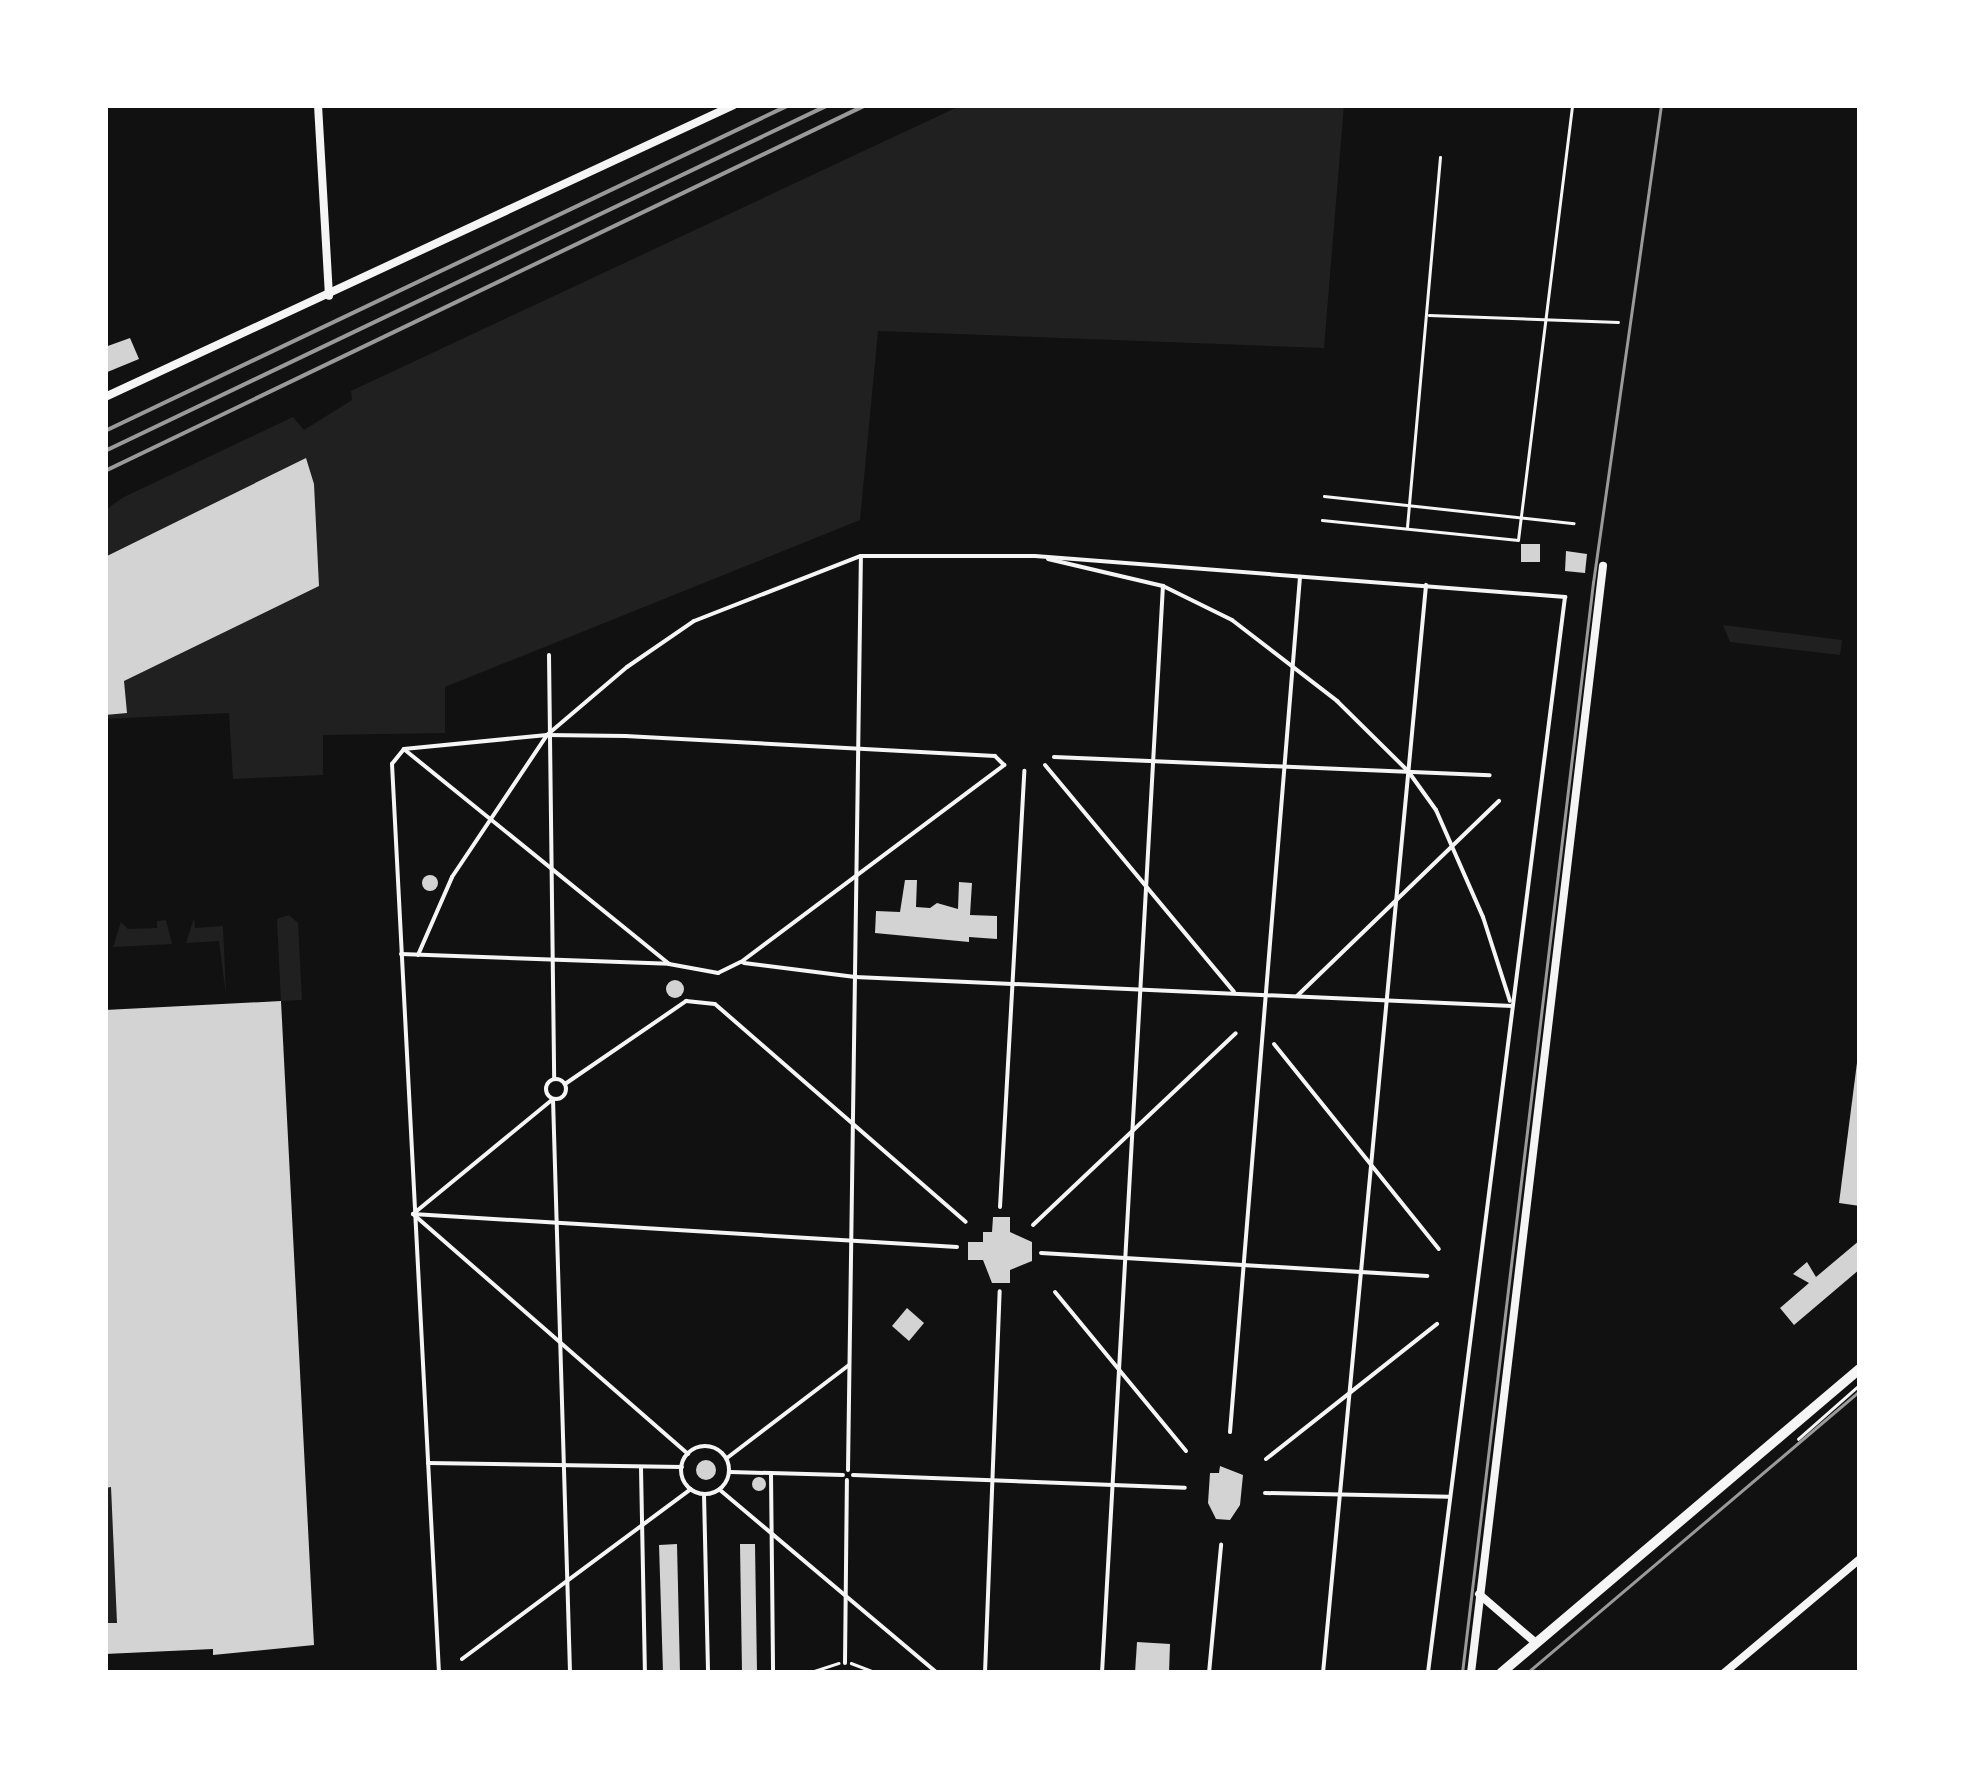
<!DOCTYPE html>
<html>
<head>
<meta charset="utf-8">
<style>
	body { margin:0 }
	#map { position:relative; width:1965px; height:1778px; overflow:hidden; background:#111; font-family:"Open Sans",sans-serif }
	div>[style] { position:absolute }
	.green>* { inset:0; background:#202020 }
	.building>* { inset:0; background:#d3d3d3 }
	.round { border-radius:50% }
	.path>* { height:2.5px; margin:-1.25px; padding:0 1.25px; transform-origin:1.25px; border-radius:1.25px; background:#f5f5f5 }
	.service>* { height:4px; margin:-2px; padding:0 2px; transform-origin:2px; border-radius:2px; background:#f5f5f5 }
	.service>.ring { margin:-2px; padding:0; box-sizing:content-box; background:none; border:4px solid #f5f5f5; border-radius:50% }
	.minor>* { height:8px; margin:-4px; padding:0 4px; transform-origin:4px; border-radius:4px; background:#f5f5f5 }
	.secondary>* { height:10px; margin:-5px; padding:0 5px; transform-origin:5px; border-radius:5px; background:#f5f5f5 }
	.tram>* { height:2.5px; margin:-1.25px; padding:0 1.25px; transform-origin:1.25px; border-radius:1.25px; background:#9a9a9a }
	.rail>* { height:4px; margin:-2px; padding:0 2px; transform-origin:2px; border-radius:2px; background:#9a9a9a }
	span { translate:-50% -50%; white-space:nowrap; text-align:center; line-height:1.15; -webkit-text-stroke:9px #fff; paint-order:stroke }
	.frame { position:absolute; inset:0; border:108px solid #fff; pointer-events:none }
</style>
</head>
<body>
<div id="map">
	<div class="green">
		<i style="clip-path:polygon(962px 105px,1344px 105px,1324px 348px,878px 331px,860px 520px,445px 687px,445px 733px,323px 735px,323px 775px,233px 779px,229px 713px,105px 719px,105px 510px,124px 497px,293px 417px,304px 430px,352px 400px,351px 391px)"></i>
		<i style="clip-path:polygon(1723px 625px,1842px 640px,1840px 655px,1730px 642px)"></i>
		<i style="clip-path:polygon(289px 915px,298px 923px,302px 1000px,281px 1001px,277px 919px)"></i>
		<i style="clip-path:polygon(194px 918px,195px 928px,223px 926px,226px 995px,219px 941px,186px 943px)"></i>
		<i style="clip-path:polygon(166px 920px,172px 944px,113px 947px,121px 922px,128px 929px,157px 928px,157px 921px)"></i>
		<i style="clip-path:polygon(111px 1487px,117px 1623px,105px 1623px,105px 1488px)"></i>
	</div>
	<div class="building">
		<i style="clip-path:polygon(130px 338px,139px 359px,105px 373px,105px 347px)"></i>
		<i style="clip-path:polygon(306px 458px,314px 484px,319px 586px,124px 681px,127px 713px,105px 715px,105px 557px)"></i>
		<i style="clip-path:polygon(1521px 544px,1540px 544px,1540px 562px,1521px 562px)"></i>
		<i style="clip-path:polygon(1566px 551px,1587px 554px,1585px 573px,1565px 571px)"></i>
		<i class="round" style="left:422px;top:875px;width:16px;height:16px"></i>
		<i style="clip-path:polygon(905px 880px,917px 880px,916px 907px,930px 908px,937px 903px,958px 909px,959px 882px,972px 883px,970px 915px,997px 916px,997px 939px,969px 937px,969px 942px,875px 933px,876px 911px,900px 912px)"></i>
		<i class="round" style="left:666px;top:980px;width:18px;height:18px"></i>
		<i style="clip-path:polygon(281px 1001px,314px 1645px,213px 1655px,213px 1649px,105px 1654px,105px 1623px,117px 1623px,111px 1487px,105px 1488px,105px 1010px)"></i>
		<i style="clip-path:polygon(1858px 1055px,1860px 1055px,1860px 1206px,1839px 1203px)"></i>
		<i style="clip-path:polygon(993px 1217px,1010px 1217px,1010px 1232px,1032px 1242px,1032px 1261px,1010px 1270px,1010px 1283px,992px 1283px,983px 1260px,968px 1260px,968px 1242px,983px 1242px,983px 1232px,992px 1232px)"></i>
		<i style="clip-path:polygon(1860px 1240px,1860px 1269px,1794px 1325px,1780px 1308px,1809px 1283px,1793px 1274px,1807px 1262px,1816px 1277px)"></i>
		<i style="clip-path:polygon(907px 1308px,924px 1323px,909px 1341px,892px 1326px)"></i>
		<i class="round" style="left:696px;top:1460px;width:20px;height:20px"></i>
		<i style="clip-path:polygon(1220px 1466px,1243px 1475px,1240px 1505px,1230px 1520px,1216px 1519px,1208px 1503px,1210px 1473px,1219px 1473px)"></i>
		<i class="round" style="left:752px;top:1477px;width:14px;height:14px"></i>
		<i style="clip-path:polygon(677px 1544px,680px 1673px,663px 1673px,659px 1545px)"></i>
		<i style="clip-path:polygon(740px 1544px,755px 1544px,757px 1673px,742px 1673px)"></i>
		<i style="clip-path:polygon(1137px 1642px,1170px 1644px,1169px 1673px,1135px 1673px)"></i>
	</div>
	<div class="path">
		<i style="left:1429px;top:315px;width:189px;rotate:2.1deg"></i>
		<i style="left:1324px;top:496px;width:251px;rotate:6.2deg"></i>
		<i style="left:1322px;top:520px;width:197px;rotate:5.8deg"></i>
		<i style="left:1518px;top:540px;width:438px;rotate:-82.9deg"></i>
		<i style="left:1407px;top:527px;width:371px;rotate:-84.9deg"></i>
		<i style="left:1798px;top:1439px;width:79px;rotate:-41.4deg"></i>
		<i style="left:851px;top:1663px;width:28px;rotate:21deg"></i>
		<i style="left:808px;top:1673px;width:32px;rotate:-18deg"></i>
	</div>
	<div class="service">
		<i style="left:1035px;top:556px;width:532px;rotate:4.42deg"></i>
		<i style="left:1565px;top:597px;width:1085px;rotate:97.26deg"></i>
		<i style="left:1048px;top:559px;width:118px;rotate:13.2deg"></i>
		<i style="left:1163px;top:586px;width:77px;rotate:26.2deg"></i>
		<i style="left:1232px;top:620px;width:133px;rotate:37.6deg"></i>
		<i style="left:1337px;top:701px;width:100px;rotate:44.6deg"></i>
		<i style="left:1408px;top:771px;width:48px;rotate:54.3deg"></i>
		<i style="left:1436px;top:810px;width:117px;rotate:66.3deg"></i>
		<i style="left:1483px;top:917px;width:88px;rotate:72.2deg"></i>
		<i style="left:549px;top:655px;width:424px;rotate:89.3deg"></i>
		<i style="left:404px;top:749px;width:19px;rotate:129deg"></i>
		<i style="left:392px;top:764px;width:910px;rotate:87.04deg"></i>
		<i style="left:405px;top:750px;width:340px;rotate:39deg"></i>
		<i style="left:1054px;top:757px;width:436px;rotate:2.4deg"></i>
		<i style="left:1045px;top:765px;width:295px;rotate:50.2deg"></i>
		<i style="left:401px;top:954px;width:268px;rotate:2.1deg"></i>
		<i style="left:669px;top:964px;width:50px;rotate:10.4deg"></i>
		<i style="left:718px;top:973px;width:25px;rotate:-26deg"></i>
		<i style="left:741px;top:962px;width:329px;rotate:-36.8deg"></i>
		<i style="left:1004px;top:765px;width:13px;rotate:-135deg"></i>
		<i style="left:995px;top:756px;width:370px;rotate:-176.9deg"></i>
		<i style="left:626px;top:736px;width:79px;rotate:-179.3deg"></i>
		<i style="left:547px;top:735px;width:144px;rotate:174.4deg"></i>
		<i style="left:418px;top:955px;width:85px;rotate:-66.4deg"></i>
		<i style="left:452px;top:877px;width:171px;rotate:-56.2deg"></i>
		<i style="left:547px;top:735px;width:105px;rotate:-40.4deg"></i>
		<i style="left:627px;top:667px;width:81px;rotate:-34.5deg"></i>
		<i style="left:694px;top:621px;width:179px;rotate:-21.3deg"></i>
		<i style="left:861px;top:556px;width:173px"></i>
		<i style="left:744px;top:963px;width:112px;rotate:7.2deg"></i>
		<i style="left:855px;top:977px;width:658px;rotate:2.53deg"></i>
		<i style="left:1297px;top:996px;width:281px;rotate:-44deg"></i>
		<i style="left:1274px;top:1044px;width:263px;rotate:51.2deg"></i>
		<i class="ring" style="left:546px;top:1079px;width:16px;height:16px"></i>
		<i style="left:565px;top:1084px;width:147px;rotate:-34.4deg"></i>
		<i style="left:686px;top:1001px;width:29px;rotate:6deg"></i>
		<i style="left:715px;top:1004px;width:332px;rotate:41deg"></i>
		<i style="left:553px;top:1099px;width:574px;rotate:88.3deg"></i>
		<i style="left:1000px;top:1207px;width:437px;rotate:-86.8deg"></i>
		<i style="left:413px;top:1214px;width:545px;rotate:3.47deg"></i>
		<i style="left:413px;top:1214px;width:365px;rotate:41.1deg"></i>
		<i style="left:413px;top:1214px;width:180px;rotate:-39.4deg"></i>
		<i style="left:1033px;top:1225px;width:279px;rotate:-43.4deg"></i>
		<i style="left:1041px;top:1253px;width:387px;rotate:3.4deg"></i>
		<i style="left:1055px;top:1292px;width:206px;rotate:50.5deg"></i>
		<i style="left:1230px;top:1432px;width:858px;rotate:-85.32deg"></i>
		<i class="ring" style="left:681px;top:1446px;width:44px;height:44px"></i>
		<i style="left:727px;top:1458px;width:153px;rotate:-37.3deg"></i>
		<i style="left:1266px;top:1459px;width:218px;rotate:-38.3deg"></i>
		<i style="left:428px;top:1463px;width:254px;rotate:0.9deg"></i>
		<i style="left:641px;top:1468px;width:205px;rotate:88.9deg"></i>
		<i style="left:848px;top:1470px;width:914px;rotate:-89.19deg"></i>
		<i style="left:730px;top:1472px;width:113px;rotate:1.5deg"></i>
		<i style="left:771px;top:1474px;width:199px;rotate:89.4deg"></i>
		<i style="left:853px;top:1475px;width:332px;rotate:2.2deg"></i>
		<i style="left:720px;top:1490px;width:284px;rotate:40.1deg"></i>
		<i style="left:1265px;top:1493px;width:184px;rotate:1.2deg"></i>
		<i style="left:704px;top:1494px;width:179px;rotate:88.7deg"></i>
		<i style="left:462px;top:1659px;width:285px;rotate:-36.6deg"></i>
		<i style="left:845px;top:1663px;width:183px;rotate:-89.4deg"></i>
		<i style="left:985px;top:1673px;width:382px;rotate:-87.8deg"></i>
		<i style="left:1102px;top:1673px;width:1089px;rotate:-86.79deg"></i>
		<i style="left:1209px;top:1673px;width:129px;rotate:-84.6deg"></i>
		<i style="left:1323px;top:1673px;width:1093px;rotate:-84.59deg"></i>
	</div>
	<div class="minor">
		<i style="left:318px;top:105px;width:191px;rotate:86.7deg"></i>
		<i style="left:105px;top:397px;width:693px;rotate:-24.9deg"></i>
		<i style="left:1479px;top:1594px;width:75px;rotate:40.7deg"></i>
		<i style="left:1471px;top:1673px;width:1115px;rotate:-83.2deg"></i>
		<i style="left:1724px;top:1673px;width:177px;rotate:-40deg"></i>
	</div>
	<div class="secondary">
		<i style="left:1501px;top:1673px;width:470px;rotate:-40.3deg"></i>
	</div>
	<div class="tram">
		<i style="left:1462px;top:1673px;width:1098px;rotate:-83.15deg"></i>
		<i style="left:1593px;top:583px;width:483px;rotate:-81.9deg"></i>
		<i style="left:1527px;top:1673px;width:436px;rotate:-40.3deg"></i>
	</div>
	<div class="rail">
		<i style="left:105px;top:431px;width:758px;rotate:-25.48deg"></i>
		<i style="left:105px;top:451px;width:802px;rotate:-25.57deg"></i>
		<i style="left:105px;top:471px;width:844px;rotate:-25.69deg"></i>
	</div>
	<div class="frame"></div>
</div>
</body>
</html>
